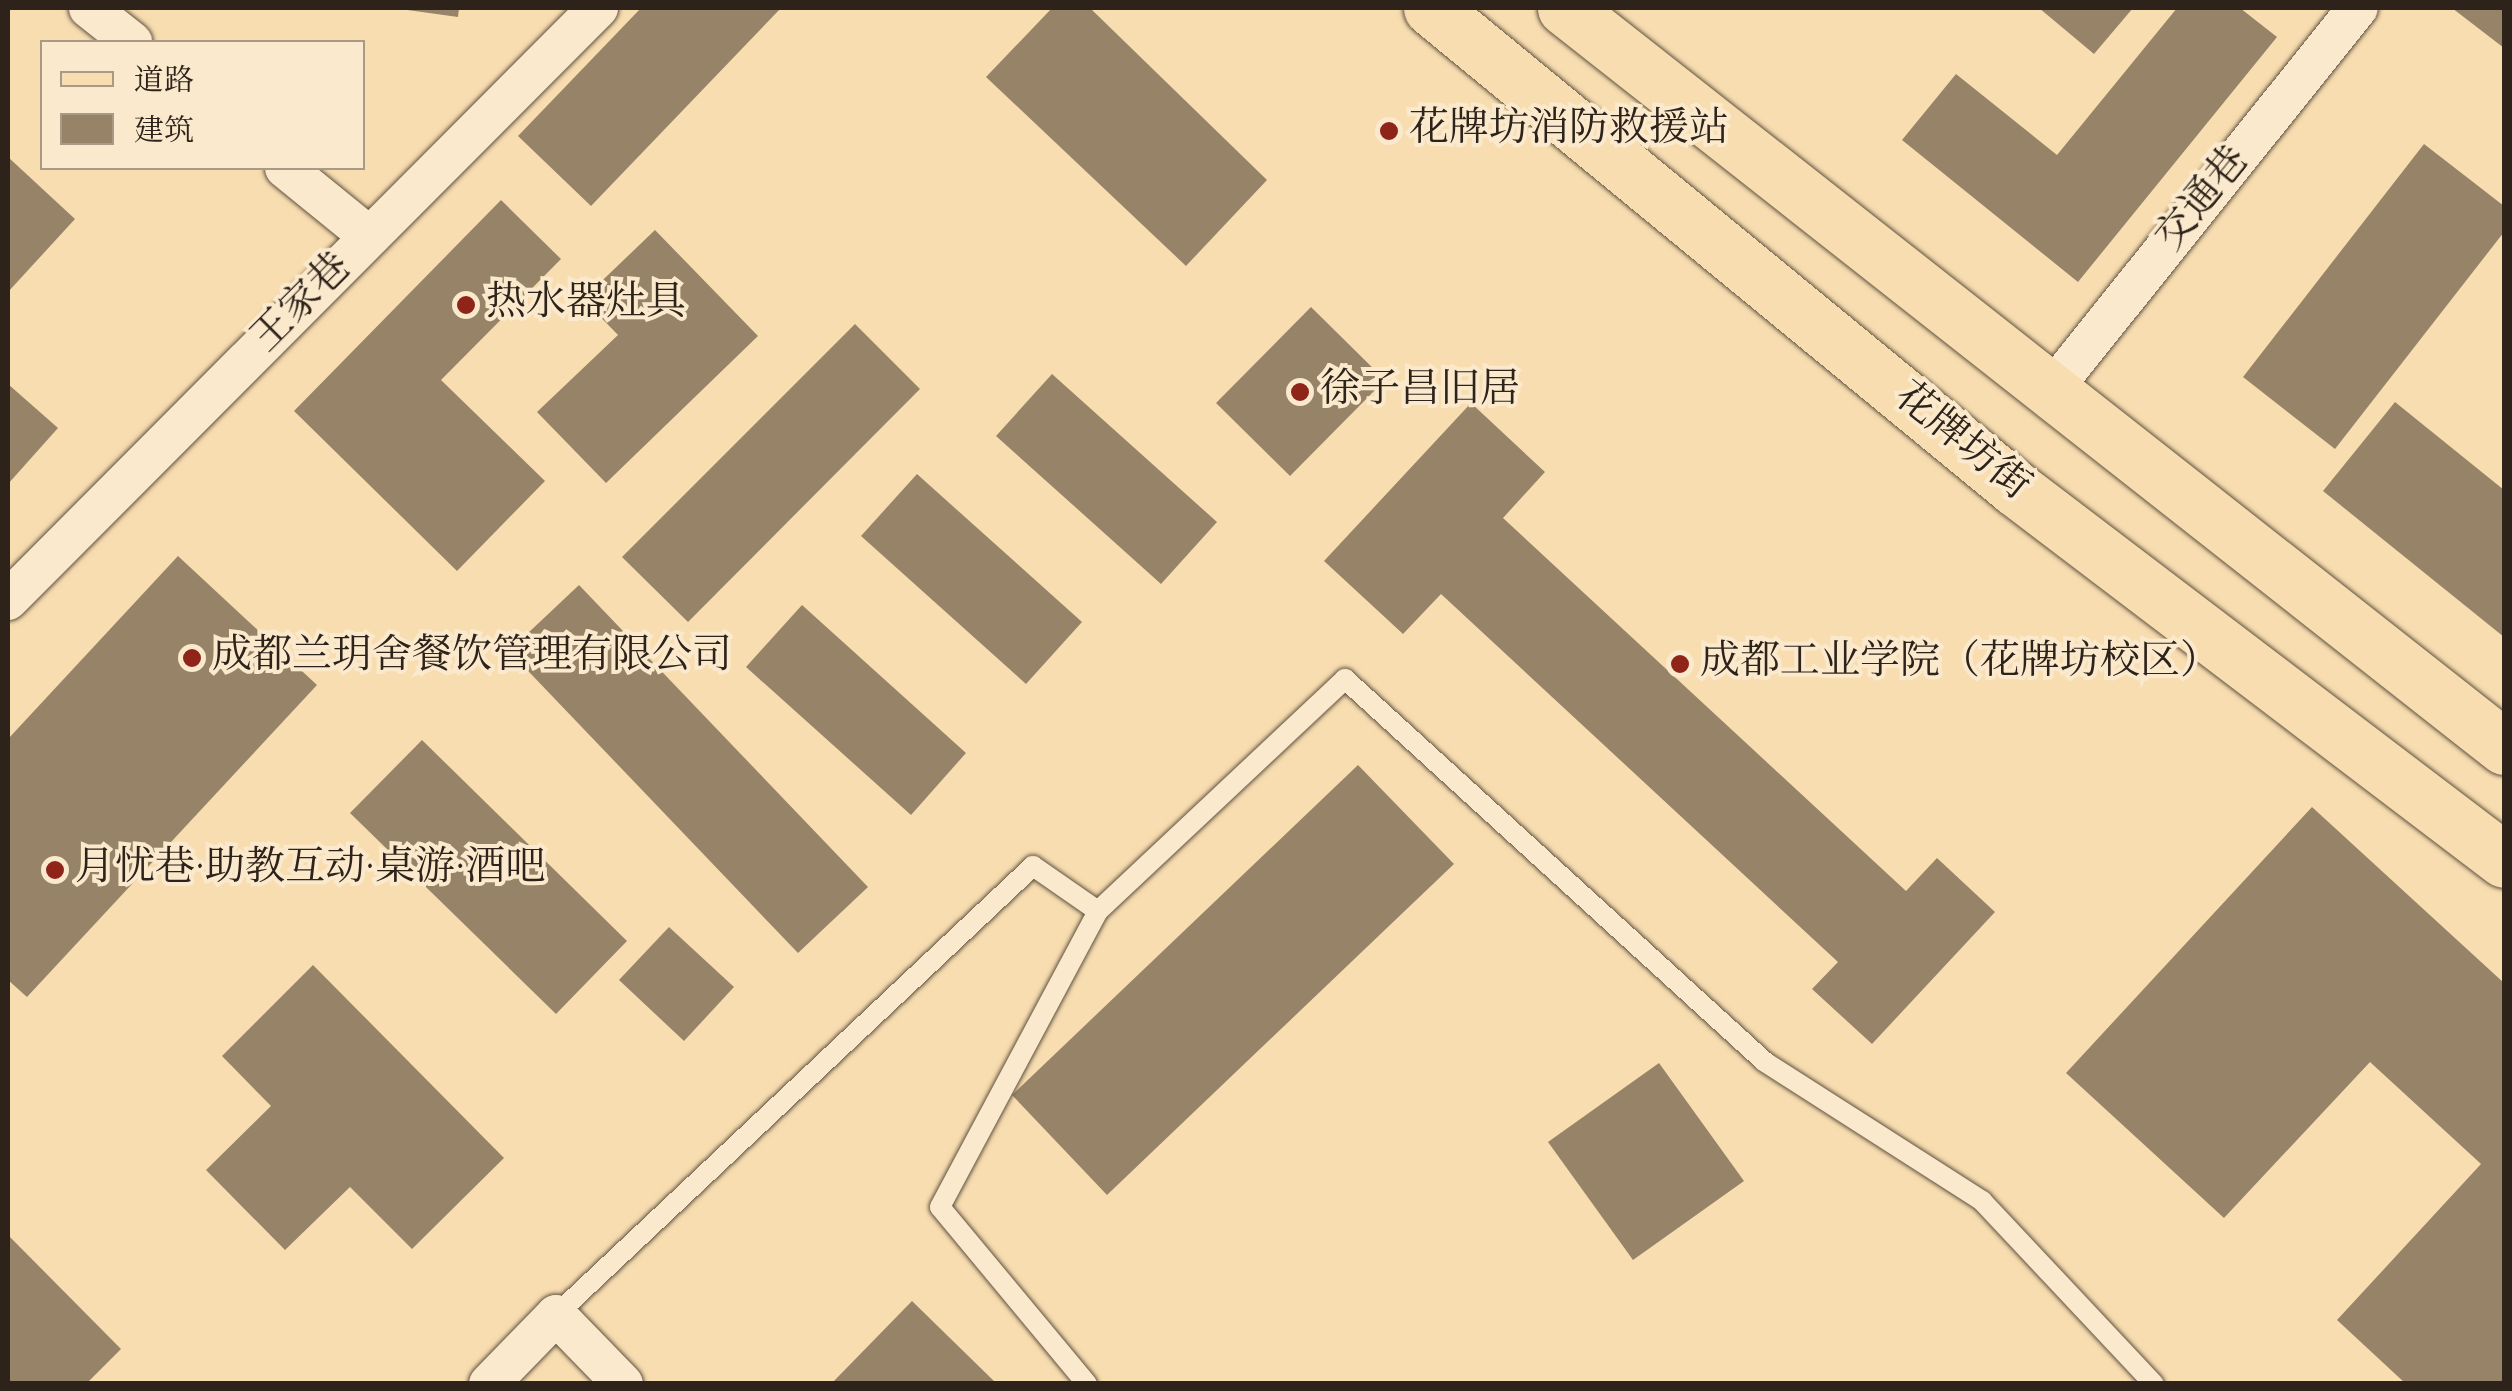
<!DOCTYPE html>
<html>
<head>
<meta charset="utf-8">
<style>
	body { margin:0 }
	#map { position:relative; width:2512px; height:1391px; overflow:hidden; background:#f8ddb0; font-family:"Sorts Mill Goudy","Noto Serif SC",serif }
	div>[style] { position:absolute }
	.building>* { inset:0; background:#978468 }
	.roads { filter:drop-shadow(0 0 2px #605240) drop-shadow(0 0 2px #605240) }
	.service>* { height:20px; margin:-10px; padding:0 10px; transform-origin:10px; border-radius:10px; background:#fae9cc }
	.minor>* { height:40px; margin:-20px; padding:0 20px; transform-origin:20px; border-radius:20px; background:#fae9cc }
	.primary>* { height:55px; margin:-27.5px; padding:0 27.5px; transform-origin:27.5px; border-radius:27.5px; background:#f8ddb0 }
	.dots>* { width:28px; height:28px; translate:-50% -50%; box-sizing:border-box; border:5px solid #fae9cc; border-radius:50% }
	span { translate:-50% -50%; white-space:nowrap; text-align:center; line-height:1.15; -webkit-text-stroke:8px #fae9cc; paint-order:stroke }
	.poi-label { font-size:40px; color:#2e231a }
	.left { translate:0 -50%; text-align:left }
	.street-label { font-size:40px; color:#2e231a }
	.frame { position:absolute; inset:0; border:10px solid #2e231a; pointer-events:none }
	.legend { position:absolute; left:40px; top:40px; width:325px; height:130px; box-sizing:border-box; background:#fae9cc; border:2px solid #a89a85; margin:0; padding:12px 18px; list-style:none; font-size:30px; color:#2e231a }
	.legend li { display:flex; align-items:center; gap:20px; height:50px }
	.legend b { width:50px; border:2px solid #a89a85 }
</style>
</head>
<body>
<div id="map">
	<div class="building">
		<i style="clip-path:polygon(393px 8px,459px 8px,458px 17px)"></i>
		<i style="clip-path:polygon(641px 8px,781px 8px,591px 206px,518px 136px)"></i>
		<i style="clip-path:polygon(1052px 8px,1090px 8px,1267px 180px,1186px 266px,986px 77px)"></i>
		<i style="clip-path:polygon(2039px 8px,2133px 8px,2094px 54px)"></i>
		<i style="clip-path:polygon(2177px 8px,2240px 8px,2277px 37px,2078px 282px,1902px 140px,1956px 74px,2057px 155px)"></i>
		<i style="clip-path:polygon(2452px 8px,2504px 8px,2504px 48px)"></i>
		<i style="clip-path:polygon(2424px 144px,2504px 206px,2504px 232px,2335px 449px,2243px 377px)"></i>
		<i style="clip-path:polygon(8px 157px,75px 219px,8px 292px)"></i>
		<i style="clip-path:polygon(501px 200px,561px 259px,441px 380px,545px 481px,457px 571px,294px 411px)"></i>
		<i style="clip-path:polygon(655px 230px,758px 336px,606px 483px,537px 412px,618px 335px,583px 299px)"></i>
		<i style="clip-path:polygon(1311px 307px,1385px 380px,1290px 476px,1216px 403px)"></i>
		<i style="clip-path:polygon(855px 324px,920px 389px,688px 622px,622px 557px)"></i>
		<i style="clip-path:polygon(1052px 374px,1217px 522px,1161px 584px,996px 436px)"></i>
		<i style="clip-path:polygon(8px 384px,58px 428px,8px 484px)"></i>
		<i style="clip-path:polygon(2395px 402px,2504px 490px,2504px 637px,2323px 491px)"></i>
		<i style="clip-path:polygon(1471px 403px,1545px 472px,1503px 518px,1906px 891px,1937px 858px,1995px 912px,1872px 1044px,1812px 989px,1838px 962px,1441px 594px,1403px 634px,1324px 561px)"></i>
		<i style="clip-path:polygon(917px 474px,1082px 622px,1026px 684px,861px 536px)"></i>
		<i style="clip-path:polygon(178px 556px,317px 685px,27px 997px,8px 980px,8px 739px)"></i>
		<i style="clip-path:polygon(579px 585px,868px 887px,798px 953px,509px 651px)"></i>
		<i style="clip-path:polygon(802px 605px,966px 753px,911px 815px,746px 667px)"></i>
		<i style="clip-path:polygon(422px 740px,627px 941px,556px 1014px,350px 813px)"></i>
		<i style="clip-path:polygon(1358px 765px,1454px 864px,1107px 1195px,1012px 1095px)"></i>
		<i style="clip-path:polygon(2312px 807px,2504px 983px,2504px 1384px,2406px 1384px,2337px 1320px,2481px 1164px,2370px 1062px,2224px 1218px,2066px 1073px)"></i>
		<i style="clip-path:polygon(669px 927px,734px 987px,684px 1041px,619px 980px)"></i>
		<i style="clip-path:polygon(313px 965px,504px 1158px,412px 1249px,350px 1187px,285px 1250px,206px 1170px,271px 1106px,222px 1056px)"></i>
		<i style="clip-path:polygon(1659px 1063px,1744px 1181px,1633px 1260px,1548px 1142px)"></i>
		<i style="clip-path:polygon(8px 1235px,121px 1349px,86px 1384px,8px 1384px)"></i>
		<i style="clip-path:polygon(912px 1301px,997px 1384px,831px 1384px)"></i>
	</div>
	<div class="roads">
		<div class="service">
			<i style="left:556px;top:1315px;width:655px;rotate:-43.27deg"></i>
			<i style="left:1033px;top:866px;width:79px;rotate:34.7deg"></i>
			<i style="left:1087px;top:1384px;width:230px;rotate:-129.7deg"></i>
			<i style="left:940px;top:1207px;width:336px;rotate:-61.9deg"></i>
			<i style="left:1098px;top:911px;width:339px;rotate:-43.2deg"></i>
			<i style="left:1345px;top:679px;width:568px;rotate:42.36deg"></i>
			<i style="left:1765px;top:1062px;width:258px;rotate:32.6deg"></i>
			<i style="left:1982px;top:1201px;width:251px;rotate:46.8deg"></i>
		</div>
		<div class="minor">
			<i style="left:89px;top:8px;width:55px;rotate:38.3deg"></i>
			<i style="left:285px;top:168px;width:109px;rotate:39.1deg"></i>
			<i style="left:2050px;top:392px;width:492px;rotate:-51.3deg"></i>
			<i style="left:8px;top:600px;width:836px;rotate:-45.1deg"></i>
			<i style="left:489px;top:1384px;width:96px;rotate:-45.8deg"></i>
			<i style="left:556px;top:1315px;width:96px;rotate:45.8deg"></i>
		</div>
		<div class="primary">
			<i style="left:1431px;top:8px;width:756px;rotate:39.42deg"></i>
			<i style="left:2015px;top:488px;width:614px;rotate:37.26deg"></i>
			<i style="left:1565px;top:8px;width:1195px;rotate:38.2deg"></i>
		</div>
	</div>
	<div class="dots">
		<i style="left:1389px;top:131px;background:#8f2418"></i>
		<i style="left:466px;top:305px;background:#8f2418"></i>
		<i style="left:1300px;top:392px;background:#8f2418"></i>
		<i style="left:192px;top:658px;background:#8f2418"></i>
		<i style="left:1680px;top:664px;background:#8f2418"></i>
		<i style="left:55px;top:870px;background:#8f2418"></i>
	</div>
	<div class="poi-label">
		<span class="left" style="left:1409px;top:131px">花牌坊消防救援站</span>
		<span class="left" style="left:486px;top:305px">热水器灶具</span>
		<span class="left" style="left:1320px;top:392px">徐子昌旧居</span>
		<span class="left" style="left:212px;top:658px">成都兰玥舍餐饮管理有限公司</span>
		<span class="left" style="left:1700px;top:664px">成都工业学院（花牌坊校区）</span>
		<span class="left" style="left:75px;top:870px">月忧巷·助教互动·桌游·酒吧</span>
	</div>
	<div class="street-label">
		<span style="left:2204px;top:200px;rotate:-51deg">交通巷</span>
		<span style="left:303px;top:304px;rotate:-45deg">王家巷</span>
		<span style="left:1961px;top:443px;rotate:39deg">花牌坊街</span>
	</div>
	<div class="frame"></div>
	<ul class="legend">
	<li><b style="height:12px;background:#f8ddb0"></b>道路</li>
	<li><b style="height:28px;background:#978468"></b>建筑</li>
	</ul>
</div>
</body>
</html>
